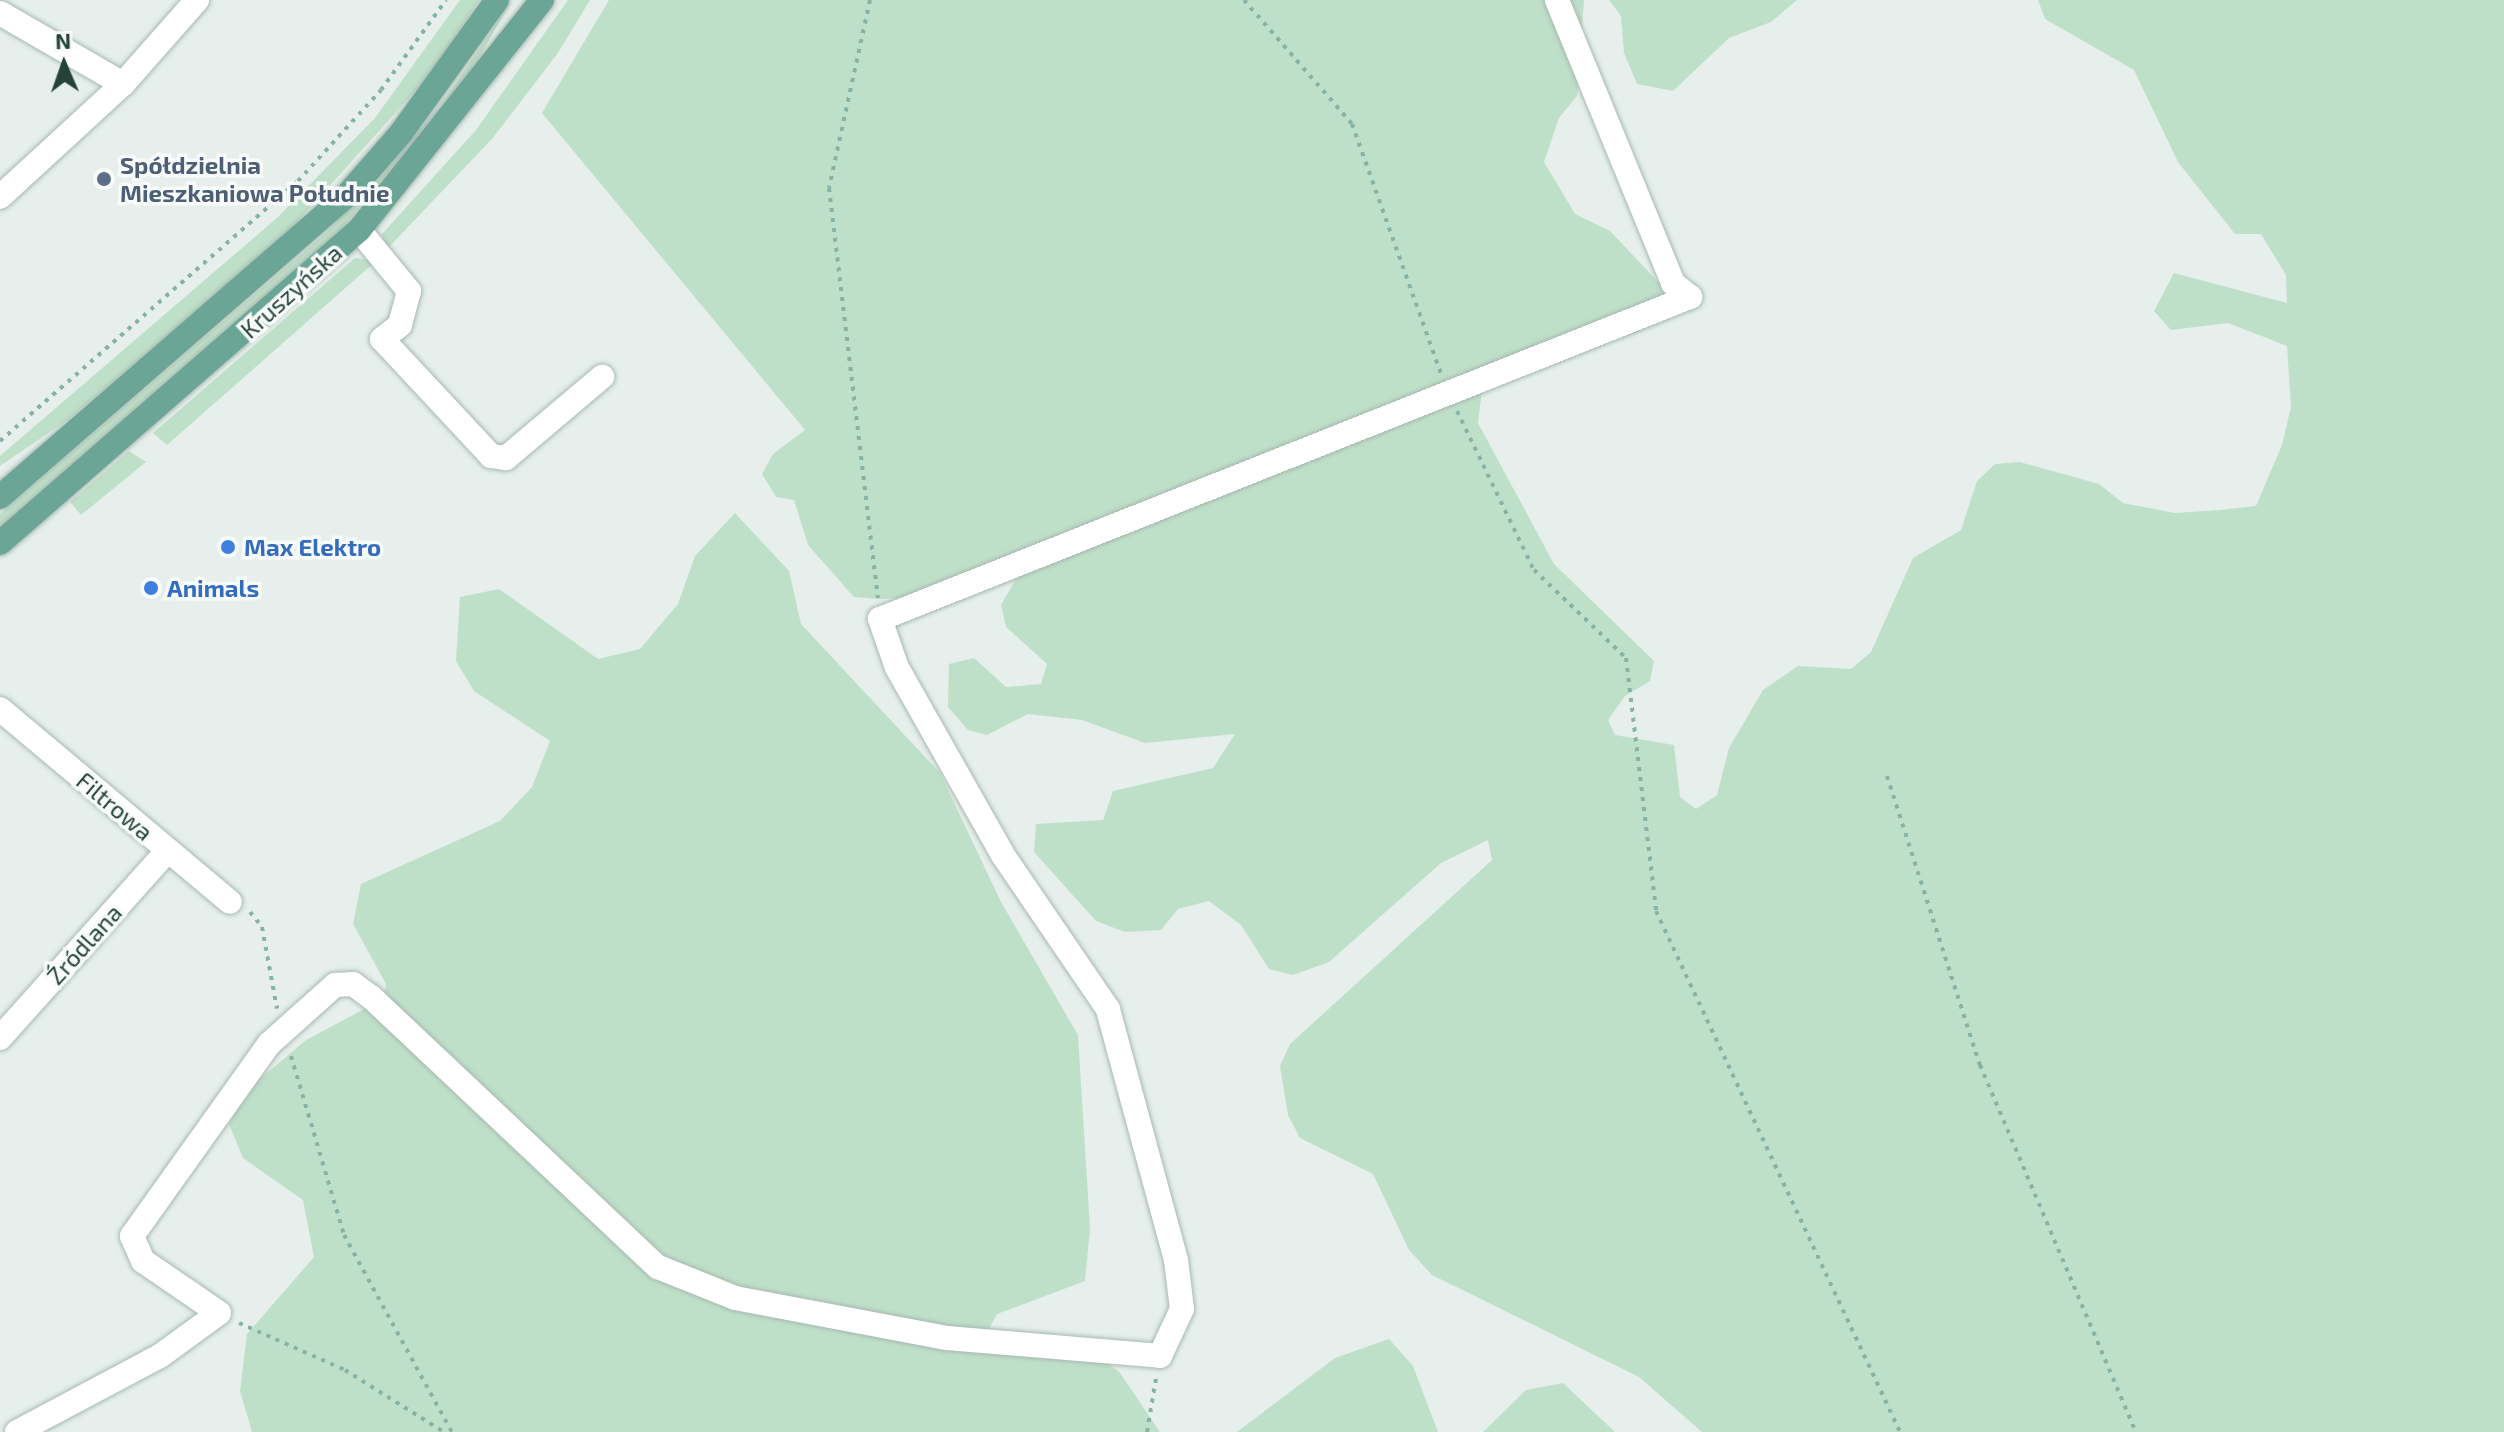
<!DOCTYPE html>
<html>
<head>
<meta charset="utf-8">
<style>
	body { margin:0 }
	#map { position:relative; width:2504px; height:1432px; overflow:hidden; background:#e6efeb; font-family:"Exo 2",sans-serif }
	div>[style] { position:absolute }
	.green>* { inset:0; background:#bfe0c8 }
	.path>* { height:4px; margin-top:-2px; transform-origin:0; background:repeating-linear-gradient(90deg,#86b3a5 0 4px,transparent 0 10px) }
	.roads { filter:drop-shadow(0 0 2px #a8b8b2) drop-shadow(0 0 2px #a8b8b2) }
	.minor>* { height:24px; margin:-12px; padding:0 12px; transform-origin:12px; border-radius:12px; background:#fff }
	.major>* { height:24px; margin:-12px; padding:0 12px; transform-origin:12px; border-radius:12px; background:#6aa596 }
	.dots>* { width:22px; height:22px; translate:-50% -50%; box-sizing:border-box; border:4px solid #f7fbf9; border-radius:50% }
	span { translate:-50% -50%; white-space:nowrap; text-align:center; line-height:1.15; -webkit-text-stroke:7px #f7fbf9; paint-order:stroke }
	.service-label { font-size:24px; color:#4e5e75; font-weight:700 }
	.left { translate:0 -50%; text-align:left }
	.street-label { font-size:24px; color:#24423a }
	.shop-label { font-size:24px; color:#366cbe; font-weight:700 }
	.north { position:absolute; left:24px; top:24px; width:80px; height:80px; -webkit-text-stroke:6px #f7fbf9; paint-order:stroke; rotate:358deg; font-size:22px; font-weight:700; line-height:32px; text-align:center; color:#24423a }
	.north::after { content:''; display:block; margin:auto; width:28px; height:36px; background:#24423a; clip-path:polygon(50% 0,100% 100%,50% 72%,0 100%) }
</style>
</head>
<body>
<div id="map">
	<div class="green">
		<i style="clip-path:polygon(460px 0,479px 0,435px 69px,287px 233px,69px 419px,0 466px,0 456px,278px 217px,375px 118px)"></i>
		<i style="clip-path:polygon(512px 0,470px 74px,342px 228px,0 526px,0 514px,327px 232px,440px 107px)"></i>
		<i style="clip-path:polygon(568px 0,590px 0,558px 53px,492px 139px,386px 250px,382px 234px,476px 130px)"></i>
		<i style="clip-path:polygon(609px 0,1584px 0,1577px 96px,1559px 118px,1544px 162px,1575px 214px,1610px 231px,1663px 287px,1663px 306px,1644px 330px,1483px 382px,1478px 423px,1554px 564px,1654px 661px,1650px 681px,1625px 696px,1608px 720px,1615px 735px,1674px 745px,1680px 797px,1696px 809px,1717px 795px,1729px 748px,1763px 690px,1798px 666px,1851px 669px,1871px 652px,1913px 558px,1961px 530px,1977px 481px,1995px 464px,2020px 462px,2099px 484px,2123px 503px,2175px 513px,2220px 510px,2256px 506px,2282px 445px,2291px 407px,2287px 346px,2228px 323px,2171px 330px,2154px 311px,2174px 273px,2287px 303px,2286px 275px,2261px 234px,2235px 234px,2178px 162px,2134px 70px,2045px 19px,2038px 0,2504px 0,2504px 1432px,1702px 1432px,1639px 1377px,1432px 1275px,1409px 1250px,1373px 1174px,1300px 1138px,1288px 1115px,1280px 1066px,1290px 1044px,1492px 860px,1488px 840px,1441px 863px,1329px 962px,1293px 975px,1269px 969px,1241px 925px,1209px 901px,1178px 909px,1161px 930px,1125px 932px,1096px 921px,1034px 852px,1036px 824px,1103px 820px,1113px 791px,1213px 768px,1235px 734px,1145px 743px,1082px 720px,1028px 714px,987px 735px,968px 730px,948px 707px,949px 664px,974px 658px,1006px 687px,1041px 684px,1047px 664px,1006px 627px,1001px 605px,1028px 558px,992px 561px,905px 598px,878px 599px,854px 597px,808px 545px,794px 500px,776px 497px,762px 474px,773px 454px,805px 430px,542px 113px)"></i>
		<i style="clip-path:polygon(1609px 0,1797px 0,1771px 22px,1729px 38px,1673px 91px,1637px 84px,1624px 53px,1621px 16px)"></i>
		<i style="clip-path:polygon(355px 258px,376px 261px,167px 445px,153px 433px)"></i>
		<i style="clip-path:polygon(129px 451px,146px 462px,81px 515px,70px 502px)"></i>
		<i style="clip-path:polygon(735px 513px,789px 571px,801px 624px,940px 773px,1001px 902px,1078px 1035px,1090px 1229px,1085px 1281px,997px 1314px,982px 1342px,1090px 1348px,1120px 1373px,1160px 1432px,252px 1432px,240px 1391px,247px 1334px,314px 1257px,303px 1200px,243px 1158px,229px 1124px,248px 1089px,306px 1040px,383px 999px,386px 984px,353px 924px,361px 884px,500px 821px,532px 787px,550px 741px,474px 691px,456px 661px,460px 597px,499px 589px,598px 659px,640px 649px,678px 604px,695px 556px)"></i>
		<i style="clip-path:polygon(1389px 1339px,1413px 1366px,1438px 1432px,1237px 1432px,1335px 1358px)"></i>
		<i style="clip-path:polygon(1563px 1383px,1615px 1432px,1483px 1432px,1526px 1390px)"></i>
	</div>
	<div class="path">
		<i style="left:870px;top:0;width:192px;rotate:102.3deg"></i>
		<i style="left:829px;top:188px;width:413px;rotate:83.2deg"></i>
		<i style="left:1244px;top:0;width:164px;rotate:48.9deg"></i>
		<i style="left:1352px;top:124px;width:265px;rotate:70.4deg"></i>
		<i style="left:1457px;top:411px;width:177px;rotate:64.2deg"></i>
		<i style="left:1534px;top:570px;width:127px;rotate:43.7deg"></i>
		<i style="left:1626px;top:658px;width:255px;rotate:83.2deg"></i>
		<i style="left:1656px;top:911px;width:575px;rotate:64.9deg"></i>
		<i style="left:0;top:441px;width:395px;rotate:-41.1deg"></i>
		<i style="left:298px;top:181px;width:123px;rotate:-47.6deg"></i>
		<i style="left:381px;top:90px;width:111px;rotate:-54.2deg"></i>
		<i style="left:1887px;top:776px;width:304px;rotate:72.2deg"></i>
		<i style="left:1980px;top:1065px;width:399px;rotate:67deg"></i>
		<i style="left:250px;top:912px;width:19px;rotate:51deg"></i>
		<i style="left:262px;top:927px;width:83px;rotate:79.6deg"></i>
		<i style="left:291px;top:1056px;width:187px;rotate:73.5deg"></i>
		<i style="left:344px;top:1235px;width:225px;rotate:61.3deg"></i>
		<i style="left:239px;top:1323px;width:116px;rotate:23.9deg"></i>
		<i style="left:345px;top:1370px;width:117px;rotate:32.1deg"></i>
		<i style="left:1147px;top:1432px;width:55px;rotate:-80.5deg"></i>
	</div>
	<div class="roads">
		<div class="minor">
			<i style="left:0;top:13px;width:142px;rotate:30deg"></i>
			<i style="left:0;top:197px;width:167px;rotate:-42.6deg"></i>
			<i style="left:123px;top:84px;width:112px;rotate:-48.6deg"></i>
			<i style="left:359px;top:230px;width:79px;rotate:50.7deg"></i>
			<i style="left:409px;top:291px;width:35px;rotate:105deg"></i>
			<i style="left:400px;top:325px;width:23px;rotate:142deg"></i>
			<i style="left:382px;top:339px;width:160px;rotate:47deg"></i>
			<i style="left:491px;top:456px;width:15px;rotate:8deg"></i>
			<i style="left:506px;top:458px;width:126px;rotate:-40.2deg"></i>
			<i style="left:0;top:709px;width:300px;rotate:40deg"></i>
			<i style="left:0;top:1038px;width:252px;rotate:-48.2deg"></i>
			<i style="left:17px;top:1432px;width:162px;rotate:-28deg"></i>
			<i style="left:160px;top:1356px;width:73px;rotate:-36.1deg"></i>
			<i style="left:219px;top:1313px;width:92px;rotate:-145.6deg"></i>
			<i style="left:143px;top:1261px;width:27px;rotate:-114deg"></i>
			<i style="left:132px;top:1236px;width:236px;rotate:-54.5deg"></i>
			<i style="left:269px;top:1044px;width:89px;rotate:-41.8deg"></i>
			<i style="left:335px;top:985px;width:18px;rotate:-3deg"></i>
			<i style="left:353px;top:984px;width:22px;rotate:36deg"></i>
			<i style="left:371px;top:997px;width:394px;rotate:43.3deg"></i>
			<i style="left:658px;top:1267px;width:83px;rotate:21.9deg"></i>
			<i style="left:735px;top:1298px;width:216px;rotate:10.7deg"></i>
			<i style="left:947px;top:1338px;width:214px;rotate:4.8deg"></i>
			<i style="left:1160px;top:1356px;width:52px;rotate:-64.9deg"></i>
			<i style="left:1182px;top:1309px;width:49px;rotate:-97deg"></i>
			<i style="left:1176px;top:1260px;width:260px;rotate:-105.2deg"></i>
			<i style="left:1108px;top:1009px;width:186px;rotate:-124.3deg"></i>
			<i style="left:1003px;top:855px;width:215px;rotate:-119.5deg"></i>
			<i style="left:897px;top:668px;width:52px;rotate:-109.1deg"></i>
			<i style="left:880px;top:619px;width:872px;rotate:-21.68deg"></i>
			<i style="left:1690px;top:297px;width:22px;rotate:-141deg"></i>
			<i style="left:1673px;top:283px;width:306px;rotate:-112.3deg"></i>
		</div>
		<div class="major">
			<i style="left:0;top:497px;width:460px;rotate:-41deg"></i>
			<i style="left:347px;top:195px;width:82px;rotate:-48.9deg"></i>
			<i style="left:401px;top:133px;width:164px;rotate:-54.2deg"></i>
			<i style="left:0;top:543px;width:476px;rotate:-41.1deg"></i>
			<i style="left:359px;top:230px;width:294px;rotate:-51.5deg"></i>
		</div>
	</div>
	<div class="dots">
		<i style="left:104px;top:179px;background:#5c6f8a"></i>
		<i style="left:228px;top:547px;background:#3f7fe0"></i>
		<i style="left:151px;top:588px;background:#3f7fe0"></i>
	</div>
	<div class="service-label">
		<span class="left" style="left:120px;top:179px">Spółdzielnia<br>Mieszkaniowa Południe</span>
	</div>
	<div class="street-label">
		<span style="left:291px;top:291px;rotate:-42deg">Kruszyńska</span>
		<span style="left:115px;top:806px;rotate:40deg">Filtrowa</span>
		<span style="left:84px;top:944px;rotate:-48deg">Źródlana</span>
	</div>
	<div class="shop-label">
		<span class="left" style="left:244px;top:547px">Max Elektro</span>
		<span class="left" style="left:167px;top:588px">Animals</span>
	</div>
	<div class="north">N</div>
</div>
</body>
</html>
